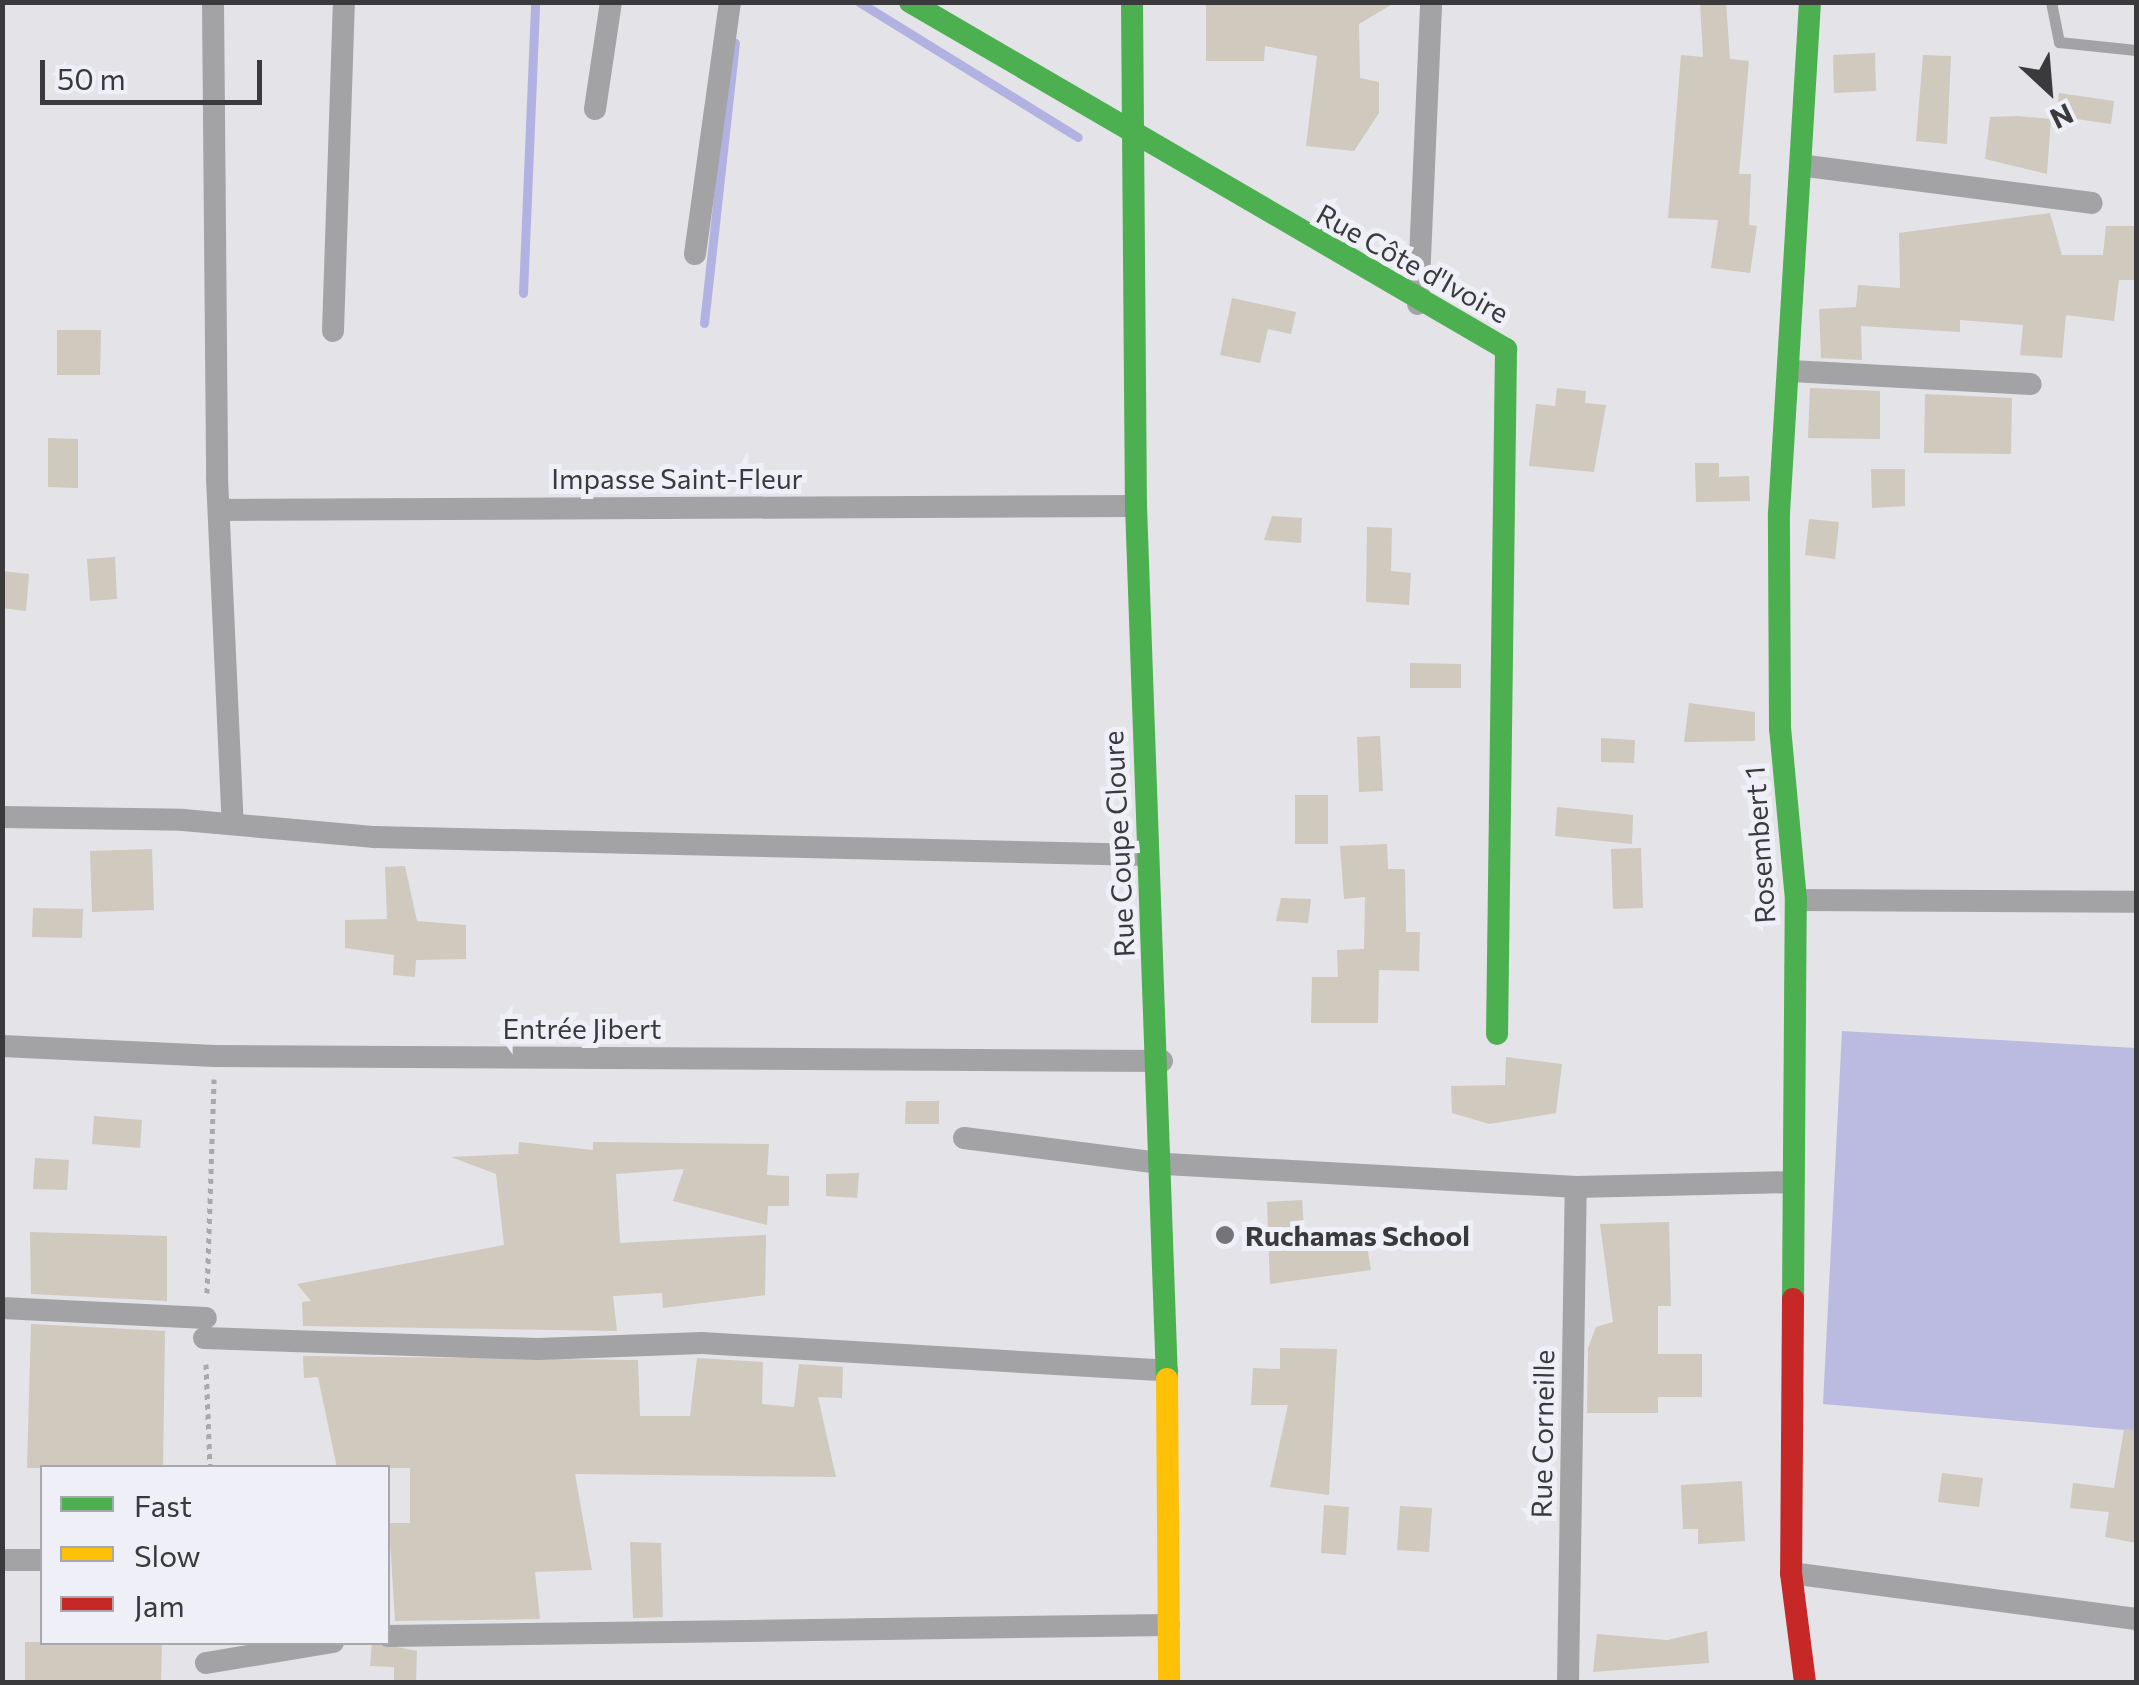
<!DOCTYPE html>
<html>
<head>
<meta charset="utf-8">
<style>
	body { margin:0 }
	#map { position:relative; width:2139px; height:1685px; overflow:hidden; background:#e3e3e8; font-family:Commissioner,sans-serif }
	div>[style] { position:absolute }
	.forest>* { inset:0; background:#bbbbe2 }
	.stream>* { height:9px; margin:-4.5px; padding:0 4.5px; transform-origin:4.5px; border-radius:4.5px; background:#b1b1e2 }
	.building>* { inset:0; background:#cfc9be }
	.path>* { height:5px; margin-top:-2.5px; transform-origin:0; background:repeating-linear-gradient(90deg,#a9a9ac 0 5px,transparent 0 10px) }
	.lane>* { height:11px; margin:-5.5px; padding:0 5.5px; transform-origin:5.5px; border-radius:5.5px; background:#a3a3a6 }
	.street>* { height:22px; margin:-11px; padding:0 11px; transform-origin:11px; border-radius:11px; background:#a3a3a6 }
	.fast>* { height:22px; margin:-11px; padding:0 11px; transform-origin:11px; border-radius:11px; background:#4caf50 }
	.slow>* { height:22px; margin:-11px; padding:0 11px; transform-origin:11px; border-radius:11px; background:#ffc107 }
	.jam>* { height:22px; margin:-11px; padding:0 11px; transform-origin:11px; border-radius:11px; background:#c62828 }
	.dots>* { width:28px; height:28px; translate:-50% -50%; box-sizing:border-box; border:5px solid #eff0f7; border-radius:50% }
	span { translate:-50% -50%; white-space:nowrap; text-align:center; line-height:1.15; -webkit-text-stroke:10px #eff0f7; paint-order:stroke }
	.street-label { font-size:28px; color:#3a3a3d }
	.poi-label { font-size:28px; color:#3a3a3d; font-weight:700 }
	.left { translate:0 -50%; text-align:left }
	.frame { position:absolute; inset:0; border:5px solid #3a3a3d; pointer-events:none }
	.legend { position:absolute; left:40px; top:1465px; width:350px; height:180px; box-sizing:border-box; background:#eff0f7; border:2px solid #a7a7ad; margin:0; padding:12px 18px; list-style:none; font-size:30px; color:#3a3a3d }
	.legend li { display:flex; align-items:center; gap:20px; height:50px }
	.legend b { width:50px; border:2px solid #a7a7ad }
	.north { position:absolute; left:1999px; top:40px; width:100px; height:100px; -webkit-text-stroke:8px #eff0f7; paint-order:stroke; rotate:154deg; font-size:28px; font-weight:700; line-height:40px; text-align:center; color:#3a3a3d }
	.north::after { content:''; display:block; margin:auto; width:35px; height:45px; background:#3a3a3d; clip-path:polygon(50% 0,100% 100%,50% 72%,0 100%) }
	.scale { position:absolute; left:40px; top:60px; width:222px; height:45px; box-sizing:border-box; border:5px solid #3a3a3d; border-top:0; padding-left:12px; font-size:30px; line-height:35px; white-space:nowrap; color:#3a3a3d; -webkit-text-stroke:8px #eff0f7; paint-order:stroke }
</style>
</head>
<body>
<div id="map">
	<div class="forest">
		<i style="clip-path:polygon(1842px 1031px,2136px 1048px,2136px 1431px,1823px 1404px)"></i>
	</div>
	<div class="stream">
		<i style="left:859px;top:2px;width:257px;rotate:31.7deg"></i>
		<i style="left:523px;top:293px;width:291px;rotate:-87.6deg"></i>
		<i style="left:704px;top:323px;width:282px;rotate:-83.7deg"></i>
	</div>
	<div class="building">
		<i style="clip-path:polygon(1206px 2px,1396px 2px,1359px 24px,1360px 78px,1379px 82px,1379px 113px,1354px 151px,1306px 146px,1317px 56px,1265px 46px,1264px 61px,1206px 61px)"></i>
		<i style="clip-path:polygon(1700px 2px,1726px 2px,1730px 59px,1749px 61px,1739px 174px,1751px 174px,1749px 225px,1757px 226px,1750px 273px,1711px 268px,1718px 220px,1668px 218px,1681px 55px,1703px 57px)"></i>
		<i style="clip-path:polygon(1875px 53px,1876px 91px,1834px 93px,1833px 55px)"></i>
		<i style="clip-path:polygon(1923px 55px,1951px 56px,1947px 144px,1916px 141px)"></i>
		<i style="clip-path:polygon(2059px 93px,2114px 101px,2111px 124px,2056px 116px)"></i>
		<i style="clip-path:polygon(2017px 116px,2051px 119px,2047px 174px,1985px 159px,1990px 117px)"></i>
		<i style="clip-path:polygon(2050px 213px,2062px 255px,2103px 255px,2106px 226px,2136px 226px,2136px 280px,2119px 280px,2114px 321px,2066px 315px,2062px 358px,2020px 355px,2023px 325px,1960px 320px,1960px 332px,1861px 326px,1862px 360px,1821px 358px,1819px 309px,1856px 307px,1858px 285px,1900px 288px,1899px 233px)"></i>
		<i style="clip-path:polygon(1232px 298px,1296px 312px,1291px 334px,1268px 329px,1260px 363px,1220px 355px)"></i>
		<i style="clip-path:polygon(57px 330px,101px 330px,100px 375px,57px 375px)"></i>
		<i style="clip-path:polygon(1557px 388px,1586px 391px,1585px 403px,1606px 405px,1594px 472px,1529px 466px,1536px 404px,1555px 406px)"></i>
		<i style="clip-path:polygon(1810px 388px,1880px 391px,1880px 439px,1808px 438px)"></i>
		<i style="clip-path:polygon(1925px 394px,2012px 398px,2011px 454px,1924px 453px)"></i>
		<i style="clip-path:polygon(48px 438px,78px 439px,78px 488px,48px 487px)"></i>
		<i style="clip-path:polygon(1695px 463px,1719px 463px,1719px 477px,1749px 476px,1750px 501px,1696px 502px)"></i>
		<i style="clip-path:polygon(1871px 469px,1905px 469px,1905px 506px,1872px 508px)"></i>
		<i style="clip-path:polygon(1272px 516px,1302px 518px,1301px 543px,1264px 540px)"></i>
		<i style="clip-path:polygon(1809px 519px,1839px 522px,1835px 559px,1805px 555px)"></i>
		<i style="clip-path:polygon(1367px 527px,1392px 528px,1391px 571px,1411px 573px,1409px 605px,1366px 602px)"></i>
		<i style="clip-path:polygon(115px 557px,117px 599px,90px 601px,87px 559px)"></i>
		<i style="clip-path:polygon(2px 571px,29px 574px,26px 611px,2px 608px)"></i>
		<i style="clip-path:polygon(1410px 663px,1461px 664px,1461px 688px,1410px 688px)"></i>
		<i style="clip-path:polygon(1689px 703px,1755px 712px,1755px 741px,1684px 742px)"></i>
		<i style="clip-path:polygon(1380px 736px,1383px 791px,1359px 792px,1357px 737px)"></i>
		<i style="clip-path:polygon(1601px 738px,1635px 740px,1634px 763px,1601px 762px)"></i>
		<i style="clip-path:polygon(1295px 795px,1328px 795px,1328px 844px,1295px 844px)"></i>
		<i style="clip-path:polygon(1557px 807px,1633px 815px,1632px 844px,1555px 836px)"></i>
		<i style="clip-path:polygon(1387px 844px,1388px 869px,1405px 869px,1406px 932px,1420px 932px,1419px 971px,1379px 970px,1378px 1023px,1311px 1023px,1312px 977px,1338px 977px,1337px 950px,1364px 949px,1365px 897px,1344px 899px,1340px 846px)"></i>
		<i style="clip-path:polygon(1641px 848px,1643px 908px,1613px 909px,1611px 849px)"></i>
		<i style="clip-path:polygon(152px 849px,154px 910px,92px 912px,90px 851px)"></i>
		<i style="clip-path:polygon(405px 866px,417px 921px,466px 925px,466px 959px,416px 960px,415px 977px,393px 975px,394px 955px,345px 948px,345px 920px,387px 919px,385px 867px)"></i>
		<i style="clip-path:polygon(1281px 898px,1311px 899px,1308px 923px,1276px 921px)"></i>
		<i style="clip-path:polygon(33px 908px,83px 909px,82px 938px,32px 937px)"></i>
		<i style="clip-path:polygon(1506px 1057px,1562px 1064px,1556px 1113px,1489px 1124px,1452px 1113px,1451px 1086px,1505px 1085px)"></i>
		<i style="clip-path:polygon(906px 1101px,939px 1101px,939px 1124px,905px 1124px)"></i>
		<i style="clip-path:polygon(94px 1116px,142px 1120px,140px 1148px,92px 1144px)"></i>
		<i style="clip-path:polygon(519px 1142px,593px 1150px,593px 1142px,769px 1144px,767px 1175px,789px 1176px,789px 1206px,768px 1206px,767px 1225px,673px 1201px,684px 1169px,616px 1174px,620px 1243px,766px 1235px,765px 1295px,663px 1308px,662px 1293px,613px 1296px,617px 1331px,303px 1326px,302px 1302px,311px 1301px,297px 1284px,504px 1245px,496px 1174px,451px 1157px,518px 1154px)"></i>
		<i style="clip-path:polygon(35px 1158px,69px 1160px,67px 1190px,33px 1189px)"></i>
		<i style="clip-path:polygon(859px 1173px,857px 1198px,826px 1196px,826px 1174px)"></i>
		<i style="clip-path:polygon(1302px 1200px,1305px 1244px,1365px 1235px,1371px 1270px,1270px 1284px,1267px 1202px)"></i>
		<i style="clip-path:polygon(1669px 1222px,1671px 1306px,1658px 1306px,1658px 1354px,1702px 1354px,1702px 1397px,1658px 1397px,1658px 1413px,1587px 1413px,1588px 1348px,1596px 1327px,1613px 1322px,1600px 1224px)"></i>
		<i style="clip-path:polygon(30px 1232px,167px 1236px,167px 1301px,31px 1294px)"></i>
		<i style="clip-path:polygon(31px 1324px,165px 1331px,163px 1468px,27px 1468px)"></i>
		<i style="clip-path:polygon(1280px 1348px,1337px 1349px,1329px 1495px,1270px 1487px,1288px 1405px,1251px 1405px,1253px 1368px,1280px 1369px)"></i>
		<i style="clip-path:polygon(303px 1356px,638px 1360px,640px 1416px,690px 1416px,697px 1358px,763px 1362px,762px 1404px,794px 1407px,799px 1364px,843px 1367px,842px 1398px,818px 1397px,836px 1477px,575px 1474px,592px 1570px,535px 1572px,540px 1619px,395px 1621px,389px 1523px,410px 1523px,410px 1468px,337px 1468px,318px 1377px,304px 1378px)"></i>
		<i style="clip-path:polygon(2124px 1429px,2136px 1430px,2136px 1543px,2105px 1537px,2109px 1512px,2070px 1508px,2073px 1483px,2114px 1488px)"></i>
		<i style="clip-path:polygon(1942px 1473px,1983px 1478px,1979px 1507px,1938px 1502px)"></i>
		<i style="clip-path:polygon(1742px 1481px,1745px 1541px,1698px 1544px,1698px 1529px,1683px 1529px,1681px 1485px)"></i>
		<i style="clip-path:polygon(1324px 1505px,1349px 1507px,1346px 1555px,1321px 1553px)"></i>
		<i style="clip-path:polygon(1400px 1506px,1432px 1508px,1429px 1552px,1397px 1550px)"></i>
		<i style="clip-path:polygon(630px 1542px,661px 1543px,663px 1617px,633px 1618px)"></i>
		<i style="clip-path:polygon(1707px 1631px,1709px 1663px,1593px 1672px,1597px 1634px,1667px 1640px)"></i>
		<i style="clip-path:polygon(25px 1642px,162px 1642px,161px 1682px,25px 1682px)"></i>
		<i style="clip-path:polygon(372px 1642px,417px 1651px,416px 1682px,394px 1682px,394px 1667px,370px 1666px)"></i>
	</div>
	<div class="path">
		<i style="left:207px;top:1293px;width:214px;rotate:-88.1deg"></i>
		<i style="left:206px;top:1364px;width:104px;rotate:87.8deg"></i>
	</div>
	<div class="lane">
		<i style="left:2051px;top:2px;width:41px;rotate:78.7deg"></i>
		<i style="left:2059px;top:42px;width:77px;rotate:5.9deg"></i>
	</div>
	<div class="street">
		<i style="left:213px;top:2px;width:476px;rotate:89.5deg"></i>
		<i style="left:217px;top:478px;width:346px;rotate:87.4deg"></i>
		<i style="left:595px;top:109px;width:108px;rotate:-81.5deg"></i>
		<i style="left:1807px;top:166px;width:287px;rotate:7.4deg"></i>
		<i style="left:695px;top:254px;width:254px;rotate:-82.1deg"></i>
		<i style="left:1418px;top:304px;width:302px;rotate:-87.5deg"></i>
		<i style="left:333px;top:331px;width:329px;rotate:-88.1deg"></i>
		<i style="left:1791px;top:371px;width:240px;rotate:3.1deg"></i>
		<i style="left:219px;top:510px;width:917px;rotate:-0.25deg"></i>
		<i style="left:2px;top:817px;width:181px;rotate:0.9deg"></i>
		<i style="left:183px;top:820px;width:193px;rotate:5.1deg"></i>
		<i style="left:375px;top:837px;width:771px;rotate:1.34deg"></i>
		<i style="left:1796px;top:900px;width:340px;rotate:0.3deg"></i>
		<i style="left:2px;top:1046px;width:213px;rotate:2.7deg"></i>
		<i style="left:215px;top:1056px;width:947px;rotate:0.3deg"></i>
		<i style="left:964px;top:1138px;width:204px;rotate:7.3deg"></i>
		<i style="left:1166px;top:1164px;width:411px;rotate:3.2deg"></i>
		<i style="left:1576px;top:1187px;width:215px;rotate:-1.3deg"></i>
		<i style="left:2px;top:1308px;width:204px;rotate:2.8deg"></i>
		<i style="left:204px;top:1338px;width:334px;rotate:1.9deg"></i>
		<i style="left:538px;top:1349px;width:164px;rotate:-2.1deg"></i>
		<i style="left:702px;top:1343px;width:466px;rotate:3.4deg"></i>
		<i style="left:2px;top:1560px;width:40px"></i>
		<i style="left:1791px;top:1573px;width:348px;rotate:7.6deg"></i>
		<i style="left:388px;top:1636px;width:781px;rotate:-0.81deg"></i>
		<i style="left:206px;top:1663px;width:129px;rotate:-9.4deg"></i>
		<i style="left:1568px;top:1682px;width:495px;rotate:-89.1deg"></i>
	</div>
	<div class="fast">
		<i style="left:910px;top:2px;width:690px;rotate:30.21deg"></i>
		<i style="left:1506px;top:349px;width:685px;rotate:90.75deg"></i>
		<i style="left:1132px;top:2px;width:504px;rotate:89.55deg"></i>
		<i style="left:1136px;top:506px;width:874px;rotate:87.97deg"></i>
		<i style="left:1793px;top:1299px;width:399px;rotate:-89.6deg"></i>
		<i style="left:1796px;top:900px;width:172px;rotate:-95.3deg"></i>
		<i style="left:1780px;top:729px;width:216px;rotate:-90.3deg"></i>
		<i style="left:1779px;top:513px;width:512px;rotate:-86.53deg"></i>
	</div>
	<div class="slow">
		<i style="left:1167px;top:1379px;width:303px;rotate:89.6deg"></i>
	</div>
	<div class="jam">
		<i style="left:1793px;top:1299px;width:274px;rotate:90.4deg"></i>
		<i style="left:1791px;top:1573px;width:110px;rotate:82.7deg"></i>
	</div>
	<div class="dots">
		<i style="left:1225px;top:1235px;background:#757579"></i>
	</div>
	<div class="street-label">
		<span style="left:1413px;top:263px;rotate:29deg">Rue Côte d'Ivoire</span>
		<span style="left:677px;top:478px">Impasse Saint-Fleur</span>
		<span style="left:1118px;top:844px;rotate:-93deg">Rue Coupe Cloure</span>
		<span style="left:1759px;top:845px;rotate:-94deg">Rosembert 1</span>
		<span style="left:582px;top:1028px">Entrée Jibert</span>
		<span style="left:1542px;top:1434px;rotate:-89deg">Rue Corneille</span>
	</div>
	<div class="poi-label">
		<span class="left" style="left:1245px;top:1235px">Ruchamas School</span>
	</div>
	<div class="frame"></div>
	<ul class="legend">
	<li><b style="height:12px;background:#4caf50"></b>Fast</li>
	<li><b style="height:12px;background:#ffc107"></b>Slow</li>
	<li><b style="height:12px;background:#c62828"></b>Jam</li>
	</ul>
	<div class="north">N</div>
	<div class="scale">50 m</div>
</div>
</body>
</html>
